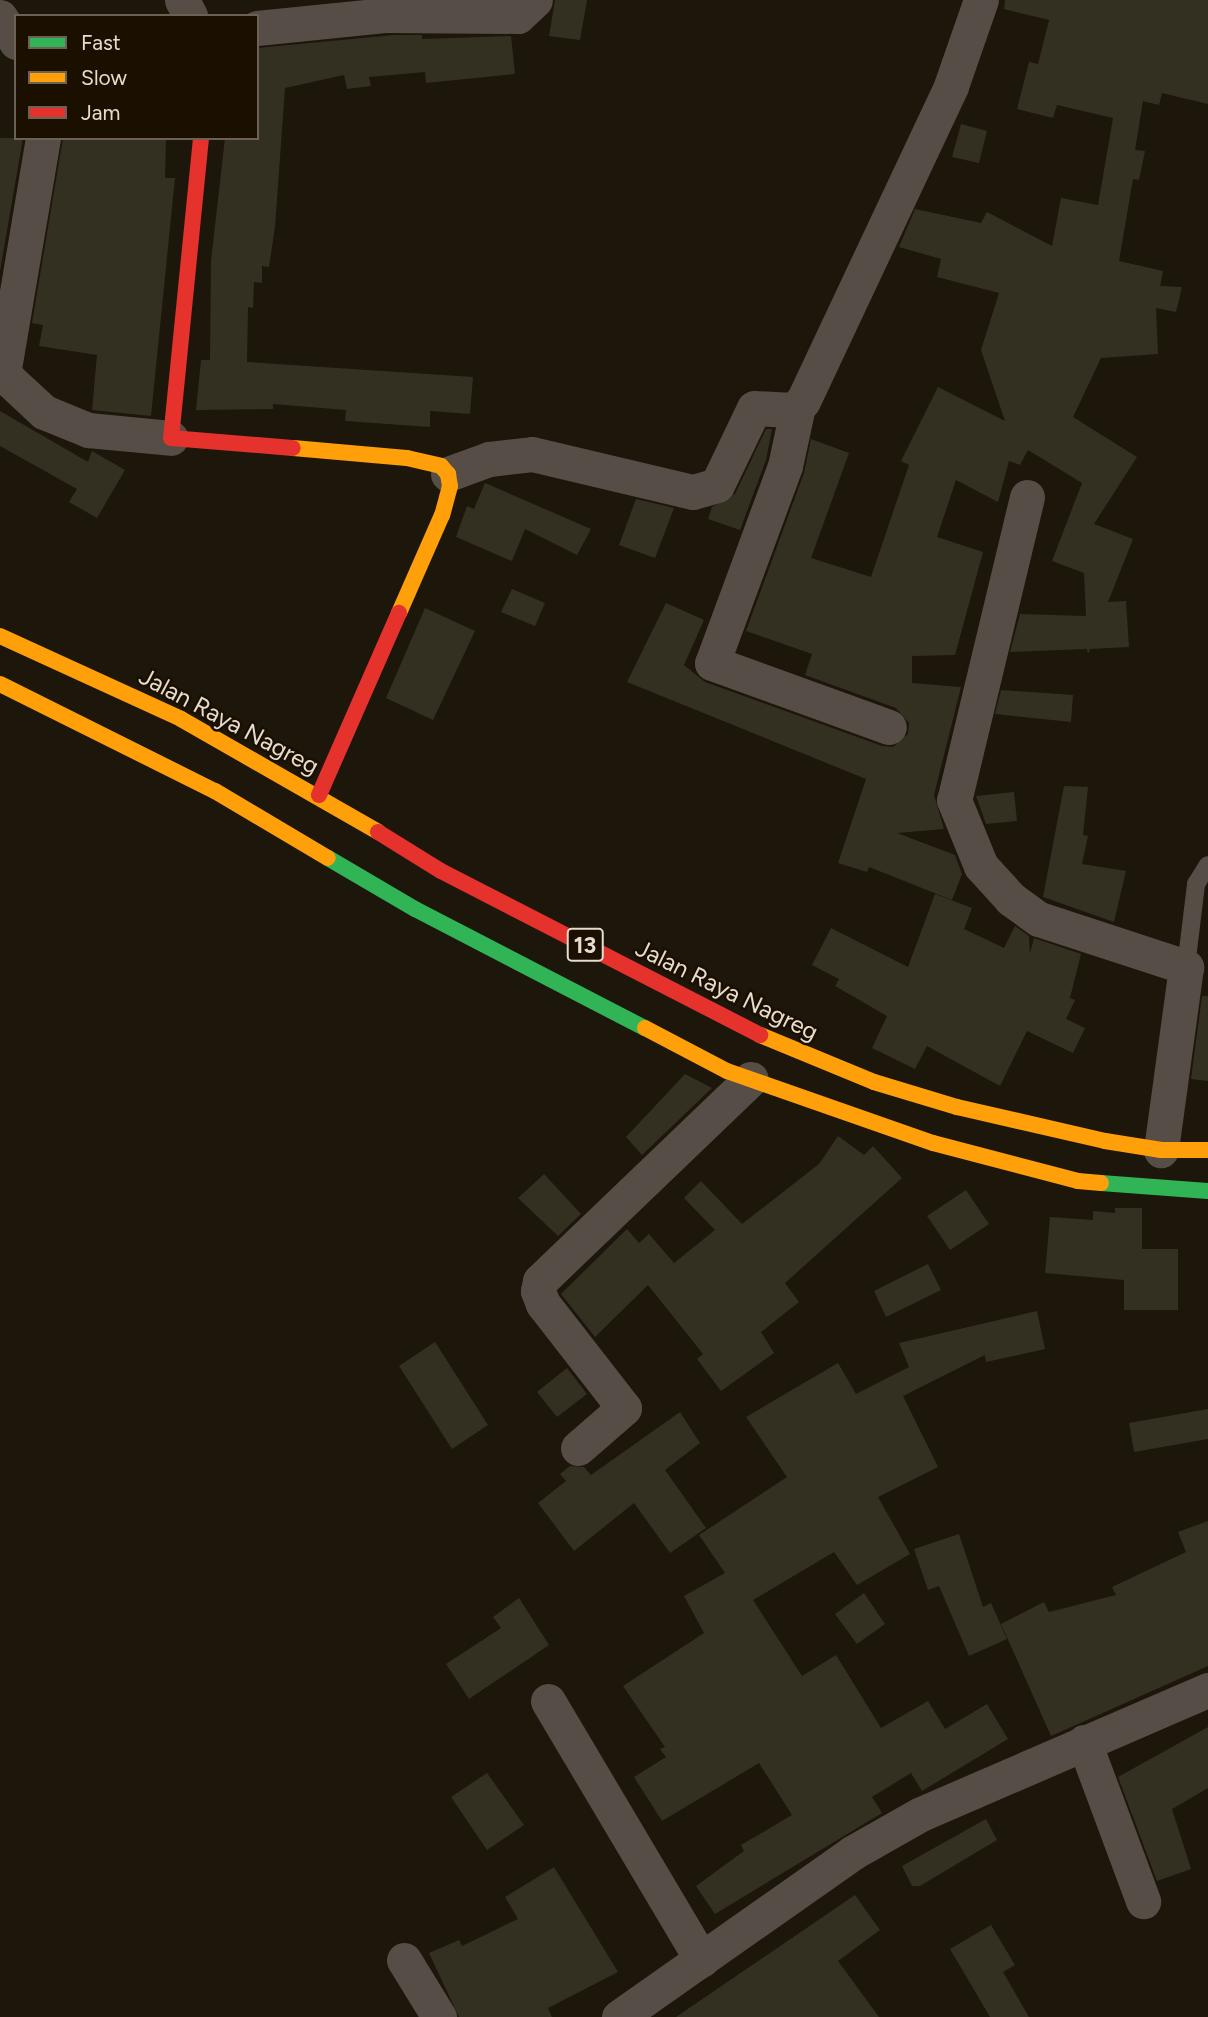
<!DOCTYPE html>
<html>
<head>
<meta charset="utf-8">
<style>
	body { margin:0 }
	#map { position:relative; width:1208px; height:2017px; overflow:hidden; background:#1d160b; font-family:Figtree,sans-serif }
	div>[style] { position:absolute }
	.building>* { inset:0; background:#333021 }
	.lane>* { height:18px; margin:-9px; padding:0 9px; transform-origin:9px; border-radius:9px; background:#554d46 }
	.street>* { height:35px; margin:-17.5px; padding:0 17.5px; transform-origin:17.5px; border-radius:17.5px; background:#554d46 }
	.fast>* { height:16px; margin:-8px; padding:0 8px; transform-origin:8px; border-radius:8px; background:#30b455 }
	.slow>* { height:16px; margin:-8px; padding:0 8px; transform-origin:8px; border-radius:8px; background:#ff9f0a }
	.jam>* { height:16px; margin:-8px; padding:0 8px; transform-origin:8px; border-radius:8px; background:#e5322d }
	span { translate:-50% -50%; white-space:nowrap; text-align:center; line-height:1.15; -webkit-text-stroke:5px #1b0f00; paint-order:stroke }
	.shield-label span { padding:2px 5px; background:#1b0f00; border:2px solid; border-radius:5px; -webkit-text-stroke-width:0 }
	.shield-label { font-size:23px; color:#e5ddcf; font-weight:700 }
	.street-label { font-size:24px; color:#e5ddcf }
	.legend { position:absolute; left:14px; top:14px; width:245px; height:126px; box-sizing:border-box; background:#1b0f00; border:2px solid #6c6153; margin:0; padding:9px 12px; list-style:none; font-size:21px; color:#e5ddcf }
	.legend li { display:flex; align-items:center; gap:14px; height:35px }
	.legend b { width:35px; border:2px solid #6c6153 }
</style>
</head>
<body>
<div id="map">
	<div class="building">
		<i style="clip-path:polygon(555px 0,587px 0,580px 40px,549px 36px)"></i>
		<i style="clip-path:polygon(1005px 0,1208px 0,1208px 104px,1162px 93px,1159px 105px,1143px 101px,1135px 150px,1145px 151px,1139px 180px,1133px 179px,1119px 261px,1163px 271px,1160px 286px,1182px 287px,1176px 312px,1156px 308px,1158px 354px,1101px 358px,1073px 417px,1137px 457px,1094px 524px,1133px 539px,1108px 602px,1126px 601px,1129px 647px,1090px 649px,1088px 654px,1087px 649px,1010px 652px,1020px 614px,1086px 616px,1084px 573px,1052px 561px,1082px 483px,1028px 450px,1020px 465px,1009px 461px,998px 502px,956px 480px,937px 537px,983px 552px,955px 655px,912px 656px,912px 683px,961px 687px,934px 795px,944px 829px,897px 833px,955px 855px,962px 874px,952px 900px,869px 867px,867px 872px,838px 863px,866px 779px,627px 682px,666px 603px,704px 620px,684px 665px,705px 682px,882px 746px,893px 747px,908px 734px,909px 723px,896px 708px,805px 675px,812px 654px,746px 631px,804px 473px,811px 439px,849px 453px,811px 558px,871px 577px,909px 465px,901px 461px,938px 387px,1005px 421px,981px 350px,999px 293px,937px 277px,941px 259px,899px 247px,915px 209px,981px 223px,987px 212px,1052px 246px,1061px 198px,1098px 205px,1113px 118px,1057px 105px,1053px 118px,1017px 109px,1029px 62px,1038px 64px,1049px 20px,1004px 9px)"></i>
		<i style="clip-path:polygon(394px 35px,422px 35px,422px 39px,511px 36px,515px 74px,426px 83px,425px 72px,369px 77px,371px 86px,347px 89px,344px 75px,285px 88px,275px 227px,269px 267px,262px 266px,262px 283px,254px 282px,253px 308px,248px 307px,247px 362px,473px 377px,470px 414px,430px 411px,430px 427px,345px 421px,346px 410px,273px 404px,273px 409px,196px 410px,201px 360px,210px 360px,211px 261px,225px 138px,257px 138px,257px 48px)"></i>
		<i style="clip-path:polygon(961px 124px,987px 131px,979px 163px,952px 157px)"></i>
		<i style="clip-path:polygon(0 138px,23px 138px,0 271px)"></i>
		<i style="clip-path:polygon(63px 138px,166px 138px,165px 178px,175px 178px,151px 416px,92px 410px,97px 355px,39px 346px,43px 325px,32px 323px)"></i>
		<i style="clip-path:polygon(0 411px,88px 462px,92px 451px,125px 470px,97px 518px,69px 502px,77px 489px,0 446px)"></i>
		<i style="clip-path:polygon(766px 429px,772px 429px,766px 460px,740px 530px,708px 519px,712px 507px,735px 494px)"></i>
		<i style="clip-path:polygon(485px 483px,591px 529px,577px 555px,525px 529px,512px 561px,456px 537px,467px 506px,474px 509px)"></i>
		<i style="clip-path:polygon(636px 499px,674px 508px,655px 558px,619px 545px)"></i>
		<i style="clip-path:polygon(512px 589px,545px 603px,535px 626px,501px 612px)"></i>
		<i style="clip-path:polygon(425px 608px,475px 631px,433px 720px,386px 698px)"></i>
		<i style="clip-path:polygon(1001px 690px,1073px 695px,1071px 722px,995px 714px)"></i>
		<i style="clip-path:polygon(1064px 786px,1088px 787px,1083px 835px,1088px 836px,1082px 864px,1126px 871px,1114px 922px,1043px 897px)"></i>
		<i style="clip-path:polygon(1014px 792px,1017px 821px,986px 824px,976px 796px)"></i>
		<i style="clip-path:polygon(935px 894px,972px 908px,964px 929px,1004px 948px,1015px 926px,1029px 936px,1030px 953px,1034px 938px,1081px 954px,1070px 998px,1075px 1000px,1066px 1019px,1085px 1028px,1073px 1053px,1027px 1031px,1000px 1086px,927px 1046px,915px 1069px,872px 1048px,887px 1016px,835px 986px,839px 979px,812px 965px,831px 928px,908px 967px)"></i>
		<i style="clip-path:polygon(1202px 996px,1208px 996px,1208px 1081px,1191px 1079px)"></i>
		<i style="clip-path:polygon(685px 1074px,712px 1088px,642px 1155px,626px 1137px)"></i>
		<i style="clip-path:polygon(838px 1136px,864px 1155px,873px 1146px,902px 1178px,785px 1283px,799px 1302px,761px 1332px,774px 1353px,721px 1391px,697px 1359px,703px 1354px,648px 1285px,595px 1337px,561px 1294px,627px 1229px,639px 1243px,649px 1234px,674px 1263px,715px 1230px,684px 1198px,701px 1181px,742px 1224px,819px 1164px)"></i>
		<i style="clip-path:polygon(544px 1174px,581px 1214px,558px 1236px,518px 1198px)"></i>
		<i style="clip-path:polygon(966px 1190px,989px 1224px,950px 1250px,927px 1216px)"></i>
		<i style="clip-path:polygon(1115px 1208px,1142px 1208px,1142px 1249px,1178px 1249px,1178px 1310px,1124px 1310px,1124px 1280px,1045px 1273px,1050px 1217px,1093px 1220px,1093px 1211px,1115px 1213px)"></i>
		<i style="clip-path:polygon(928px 1264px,941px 1290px,886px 1317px,874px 1291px)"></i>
		<i style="clip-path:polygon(1037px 1311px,1045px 1349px,986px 1362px,985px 1355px,903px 1396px,938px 1467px,878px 1497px,910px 1554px,857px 1585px,834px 1552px,753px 1600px,802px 1676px,836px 1655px,881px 1728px,928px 1701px,945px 1729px,987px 1704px,1008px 1739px,922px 1791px,911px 1773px,872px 1797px,882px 1813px,715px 1914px,696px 1886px,744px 1851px,741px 1845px,792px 1815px,759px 1763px,662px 1821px,634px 1777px,666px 1757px,660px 1749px,665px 1747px,623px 1686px,704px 1633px,684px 1596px,725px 1573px,699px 1535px,787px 1477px,746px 1417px,838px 1363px,856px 1394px,909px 1367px,899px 1343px)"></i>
		<i style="clip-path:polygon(435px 1342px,488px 1425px,452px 1449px,399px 1366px)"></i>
		<i style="clip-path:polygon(567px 1368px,587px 1394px,557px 1417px,537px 1392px)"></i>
		<i style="clip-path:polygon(1208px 1409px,1208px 1439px,1134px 1452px,1129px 1423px)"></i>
		<i style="clip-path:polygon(680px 1412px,700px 1443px,665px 1470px,706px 1528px,670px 1553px,634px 1503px,574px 1551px,538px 1503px,566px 1481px,560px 1474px,570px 1466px,584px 1467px,591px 1475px)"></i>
		<i style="clip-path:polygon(1208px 1521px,1208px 1666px,1051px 1736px,1001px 1624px,1044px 1602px,1049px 1612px,1116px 1595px,1112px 1587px,1186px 1552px,1178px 1532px)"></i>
		<i style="clip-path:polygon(959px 1534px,983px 1607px,991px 1603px,1007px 1639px,969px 1656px,939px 1586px,928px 1590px,914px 1549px)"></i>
		<i style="clip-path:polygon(864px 1593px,885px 1624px,857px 1644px,835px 1614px)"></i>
		<i style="clip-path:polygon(519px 1598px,549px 1645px,469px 1699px,446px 1664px,501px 1628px,493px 1617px)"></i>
		<i style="clip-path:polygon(1208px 1727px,1208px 1788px,1172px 1809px,1191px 1869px,1157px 1881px,1118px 1777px)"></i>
		<i style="clip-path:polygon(487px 1773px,524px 1825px,487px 1850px,451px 1797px)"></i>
		<i style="clip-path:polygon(986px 1819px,997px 1840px,920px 1886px,912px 1886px,902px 1866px)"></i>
		<i style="clip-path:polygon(554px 1867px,618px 1972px,548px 2008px,552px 2017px,459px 2017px,429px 1953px,459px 1940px,462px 1946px,518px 1919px,505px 1897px)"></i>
		<i style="clip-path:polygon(855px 1895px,880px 1930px,838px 1961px,879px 2017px,676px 2017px)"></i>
		<i style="clip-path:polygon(991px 1925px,1015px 1965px,1003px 1972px,1029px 2017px,990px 2017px,950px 1949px)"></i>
	</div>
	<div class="lane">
		<i style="left:1186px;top:967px;width:84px;rotate:-83.1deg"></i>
		<i style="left:1196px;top:884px;width:22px;rotate:-58deg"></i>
	</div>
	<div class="street">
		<i style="left:182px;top:0;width:18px;rotate:63deg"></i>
		<i style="left:0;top:17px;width:30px;rotate:57deg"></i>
		<i style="left:257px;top:28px;width:128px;rotate:-5.8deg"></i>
		<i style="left:384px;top:15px;width:134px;rotate:0.4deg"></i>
		<i style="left:518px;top:16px;width:23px;rotate:-43deg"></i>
		<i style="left:43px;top:138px;width:239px;rotate:99.6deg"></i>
		<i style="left:3px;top:374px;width:56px;rotate:42.8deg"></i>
		<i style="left:44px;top:412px;width:48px;rotate:22.2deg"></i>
		<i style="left:88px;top:430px;width:83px;rotate:5.5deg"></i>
		<i style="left:798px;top:406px;width:61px;rotate:102.2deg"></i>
		<i style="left:785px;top:466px;width:210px;rotate:110.3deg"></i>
		<i style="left:712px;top:663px;width:188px;rotate:19.9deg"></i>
		<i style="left:448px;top:474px;width:44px;rotate:-20.1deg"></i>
		<i style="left:489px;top:459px;width:43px;rotate:-6.6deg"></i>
		<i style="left:532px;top:454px;width:165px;rotate:13.3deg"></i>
		<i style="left:693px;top:492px;width:25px;rotate:-16deg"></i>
		<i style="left:717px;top:485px;width:85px;rotate:-64.3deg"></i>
		<i style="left:754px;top:408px;width:39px;rotate:3deg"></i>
		<i style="left:793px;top:410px;width:13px;rotate:-42deg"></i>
		<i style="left:803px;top:401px;width:348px;rotate:-64.8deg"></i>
		<i style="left:951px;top:86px;width:91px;rotate:-70.8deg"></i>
		<i style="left:1027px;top:497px;width:312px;rotate:103.5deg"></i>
		<i style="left:954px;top:800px;width:71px;rotate:67.8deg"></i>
		<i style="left:981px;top:866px;width:45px;rotate:47.7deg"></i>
		<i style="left:1011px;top:899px;width:34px;rotate:36deg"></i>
		<i style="left:1039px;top:919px;width:155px;rotate:18.1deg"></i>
		<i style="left:1186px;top:967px;width:185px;rotate:97.8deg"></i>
		<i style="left:578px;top:1448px;width:61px;rotate:-41deg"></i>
		<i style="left:624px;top:1408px;width:132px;rotate:-127.9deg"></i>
		<i style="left:543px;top:1304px;width:14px;rotate:-111deg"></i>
		<i style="left:538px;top:1291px;width:10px;rotate:-79deg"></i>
		<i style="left:540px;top:1281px;width:292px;rotate:-43.8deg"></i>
		<i style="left:548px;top:1701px;width:301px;rotate:59.3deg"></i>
		<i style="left:1084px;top:1742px;width:170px;rotate:69.6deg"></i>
		<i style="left:404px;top:1960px;width:67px;rotate:58.4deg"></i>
		<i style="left:619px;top:2017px;width:285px;rotate:-35.1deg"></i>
		<i style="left:852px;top:1853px;width:79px;rotate:-29.5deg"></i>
		<i style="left:921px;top:1814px;width:313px;rotate:-23.4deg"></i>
	</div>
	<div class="fast">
		<i style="left:328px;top:858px;width:101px;rotate:30.4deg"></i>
		<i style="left:415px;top:909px;width:259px;rotate:27.4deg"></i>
		<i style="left:1101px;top:1183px;width:107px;rotate:4.3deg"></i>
	</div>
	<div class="slow">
		<i style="left:293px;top:448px;width:114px;rotate:5deg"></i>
		<i style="left:407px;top:458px;width:35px;rotate:13deg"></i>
		<i style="left:441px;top:466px;width:11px;rotate:49deg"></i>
		<i style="left:448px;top:474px;width:12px;rotate:81deg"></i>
		<i style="left:450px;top:486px;width:30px;rotate:105deg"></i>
		<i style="left:442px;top:515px;width:107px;rotate:113.7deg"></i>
		<i style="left:0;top:636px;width:199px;rotate:24.6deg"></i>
		<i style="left:181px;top:719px;width:227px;rotate:29.8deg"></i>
		<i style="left:0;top:684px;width:240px;rotate:26.5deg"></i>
		<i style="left:215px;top:791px;width:131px;rotate:30.7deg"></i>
		<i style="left:645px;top:1028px;width:93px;rotate:27.7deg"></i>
		<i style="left:727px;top:1071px;width:218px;rotate:19.3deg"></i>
		<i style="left:933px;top:1143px;width:150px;rotate:14.7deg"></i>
		<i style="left:1078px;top:1181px;width:23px;rotate:5deg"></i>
		<i style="left:760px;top:1035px;width:123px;rotate:22.4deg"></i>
		<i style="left:874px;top:1082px;width:87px;rotate:16.8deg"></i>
		<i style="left:957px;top:1107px;width:152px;rotate:12.9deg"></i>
		<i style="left:1105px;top:1141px;width:57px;rotate:9.1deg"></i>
		<i style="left:1161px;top:1150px;width:47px"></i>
	</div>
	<div class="jam">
		<i style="left:201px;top:138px;width:301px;rotate:95.7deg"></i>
		<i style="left:171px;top:438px;width:122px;rotate:4.7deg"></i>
		<i style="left:319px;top:795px;width:199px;rotate:-66.3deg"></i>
		<i style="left:378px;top:832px;width:74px;rotate:31.8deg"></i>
		<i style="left:441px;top:871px;width:359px;rotate:27.2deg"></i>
	</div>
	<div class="shield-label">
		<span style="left:585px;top:945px">13</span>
	</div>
	<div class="street-label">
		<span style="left:229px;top:721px;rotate:28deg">Jalan Raya Nagreg</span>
		<span style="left:727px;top:990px;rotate:26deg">Jalan Raya Nagreg</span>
	</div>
	<ul class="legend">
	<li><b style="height:9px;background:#30b455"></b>Fast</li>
	<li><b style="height:9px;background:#ff9f0a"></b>Slow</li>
	<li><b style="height:9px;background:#e5322d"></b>Jam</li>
	</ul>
</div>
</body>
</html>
